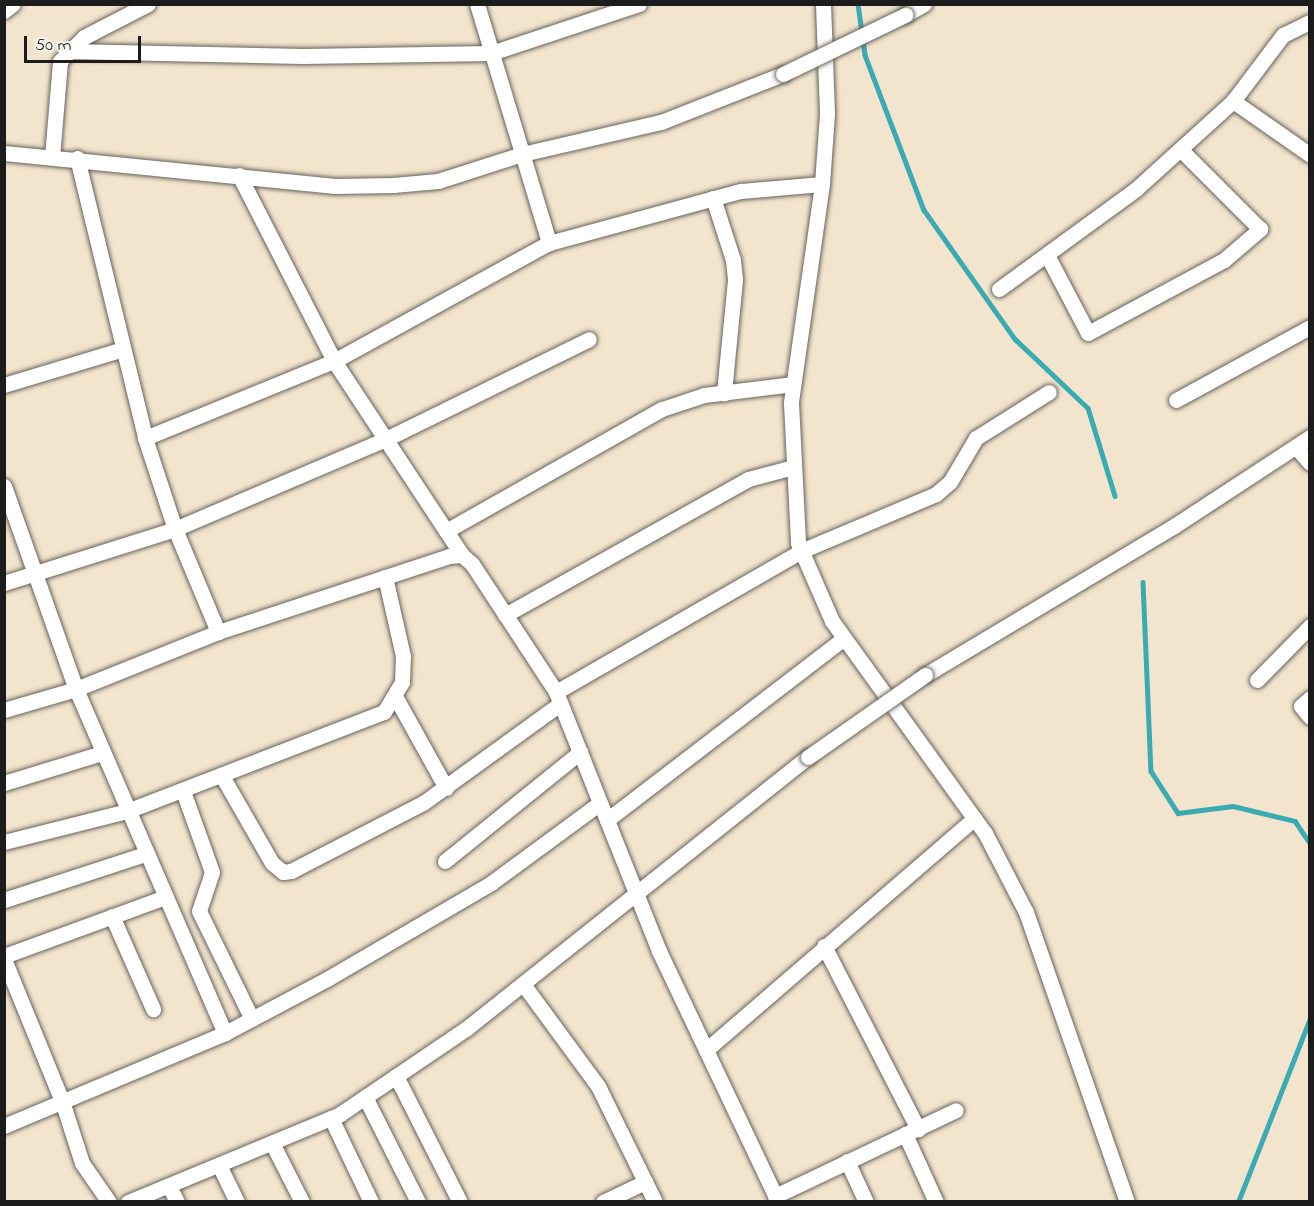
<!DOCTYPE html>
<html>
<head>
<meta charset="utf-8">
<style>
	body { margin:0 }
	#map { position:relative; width:1314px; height:1206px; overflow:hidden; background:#f2e4cd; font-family:"Indie Flower",sans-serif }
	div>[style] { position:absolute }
	.stream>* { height:4.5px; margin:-2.25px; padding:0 2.25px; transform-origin:2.25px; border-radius:2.25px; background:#3aabb3 }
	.roads { filter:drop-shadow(0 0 2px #67625a) drop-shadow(0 0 2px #67625a) }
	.minor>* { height:15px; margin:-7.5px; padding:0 7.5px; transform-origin:7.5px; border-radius:7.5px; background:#fff }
	.bridges { filter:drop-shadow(0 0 2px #67625a) drop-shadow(0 0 2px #67625a) }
	.minor-bridge>* { height:15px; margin:-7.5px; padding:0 7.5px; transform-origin:7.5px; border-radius:7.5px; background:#fff }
	span { translate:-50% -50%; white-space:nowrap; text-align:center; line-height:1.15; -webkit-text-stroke:4.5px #f6f6f2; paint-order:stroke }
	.frame { position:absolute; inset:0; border:6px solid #1c1c1c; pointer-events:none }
	.scale { position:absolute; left:24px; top:36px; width:117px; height:27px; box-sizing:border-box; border:3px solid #1c1c1c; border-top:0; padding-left:8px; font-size:18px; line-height:21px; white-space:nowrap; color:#1c1c1c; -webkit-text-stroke:4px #f6f6f2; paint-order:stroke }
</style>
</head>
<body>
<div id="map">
	<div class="stream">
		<i style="left:858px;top:4px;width:28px;rotate:82deg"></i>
		<i style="left:863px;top:40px;width:15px;rotate:82deg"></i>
		<i style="left:865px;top:55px;width:166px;rotate:69.2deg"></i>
		<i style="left:924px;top:210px;width:158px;rotate:54.8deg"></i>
		<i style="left:1015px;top:339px;width:100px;rotate:43.4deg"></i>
		<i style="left:1088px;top:408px;width:92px;rotate:72.9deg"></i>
		<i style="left:1143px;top:582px;width:189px;rotate:87.6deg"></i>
		<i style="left:1151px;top:771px;width:50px;rotate:57.3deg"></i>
		<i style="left:1178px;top:813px;width:55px;rotate:-7.3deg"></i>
		<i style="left:1233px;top:806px;width:64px;rotate:13.6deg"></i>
		<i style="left:1295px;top:821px;width:27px;rotate:56deg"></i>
		<i style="left:1238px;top:1202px;width:198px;rotate:-68.6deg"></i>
	</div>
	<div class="roads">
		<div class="minor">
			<i style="left:477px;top:4px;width:250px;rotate:73.2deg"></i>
			<i style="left:823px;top:4px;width:110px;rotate:87.9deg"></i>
			<i style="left:827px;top:114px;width:70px;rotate:94.1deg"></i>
			<i style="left:822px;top:184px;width:221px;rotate:98.1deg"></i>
			<i style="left:791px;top:403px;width:140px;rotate:87.1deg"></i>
			<i style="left:798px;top:543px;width:85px;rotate:66.4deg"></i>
			<i style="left:832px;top:621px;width:261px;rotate:54.2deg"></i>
			<i style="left:985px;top:833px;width:89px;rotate:62.6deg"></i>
			<i style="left:1026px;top:912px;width:307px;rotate:70.8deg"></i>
			<i style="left:4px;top:11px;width:11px;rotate:-38deg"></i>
			<i style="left:905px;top:15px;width:22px;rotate:-30deg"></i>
			<i style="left:68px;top:51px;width:235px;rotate:1.2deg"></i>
			<i style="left:303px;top:56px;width:188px;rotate:-0.9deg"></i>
			<i style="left:491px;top:53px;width:156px;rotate:-18.3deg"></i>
			<i style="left:1233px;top:101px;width:94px;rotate:35deg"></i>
			<i style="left:4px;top:153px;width:333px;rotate:5.7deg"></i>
			<i style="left:335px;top:186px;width:58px;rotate:-1deg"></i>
			<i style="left:393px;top:185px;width:45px;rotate:-5.1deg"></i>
			<i style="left:438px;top:181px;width:88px;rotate:-17.8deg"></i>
			<i style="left:522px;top:154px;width:143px;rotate:-13deg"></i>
			<i style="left:661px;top:122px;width:131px;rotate:-21.5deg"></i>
			<i style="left:52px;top:157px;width:96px;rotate:-85.2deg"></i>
			<i style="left:60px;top:61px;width:34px;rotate:-45deg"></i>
			<i style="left:84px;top:37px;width:72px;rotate:-27.3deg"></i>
			<i style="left:77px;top:158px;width:288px;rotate:76.3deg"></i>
			<i style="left:145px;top:438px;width:96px;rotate:71.8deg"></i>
			<i style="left:175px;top:529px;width:112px;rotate:67.3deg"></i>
			<i style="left:239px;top:175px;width:209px;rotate:62.9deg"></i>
			<i style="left:334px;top:361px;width:232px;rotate:56.6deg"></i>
			<i style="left:713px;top:198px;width:65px;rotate:72.1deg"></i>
			<i style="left:733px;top:260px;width:20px;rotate:84deg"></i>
			<i style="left:735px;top:280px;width:114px;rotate:95.6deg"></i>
			<i style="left:1047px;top:255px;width:88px;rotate:62.3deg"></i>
			<i style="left:1088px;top:333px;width:154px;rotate:-28.2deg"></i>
			<i style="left:1224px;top:260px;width:48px;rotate:-40.7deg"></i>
			<i style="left:1260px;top:229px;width:112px;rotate:-135deg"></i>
			<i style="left:999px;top:289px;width:170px;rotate:-36.1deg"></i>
			<i style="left:1136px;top:189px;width:131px;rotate:-42.2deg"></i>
			<i style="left:1233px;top:101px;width:83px;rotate:-52.9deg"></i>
			<i style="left:1283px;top:35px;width:30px;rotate:-26deg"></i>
			<i style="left:4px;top:385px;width:124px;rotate:-16.8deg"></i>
			<i style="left:1176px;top:400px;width:153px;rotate:-28.6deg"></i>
			<i style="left:145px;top:438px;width:204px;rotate:-22.2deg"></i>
			<i style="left:334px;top:361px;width:245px;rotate:-28.8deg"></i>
			<i style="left:549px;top:243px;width:199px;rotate:-15.2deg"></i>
			<i style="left:741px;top:191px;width:81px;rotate:-4.9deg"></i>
			<i style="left:1296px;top:447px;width:21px;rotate:49deg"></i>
			<i style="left:4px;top:486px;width:215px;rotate:70.5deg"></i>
			<i style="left:76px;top:689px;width:375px;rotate:66.6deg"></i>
			<i style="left:446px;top:531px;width:248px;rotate:-29.5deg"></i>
			<i style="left:662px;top:409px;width:44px;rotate:-18.4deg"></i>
			<i style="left:704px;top:395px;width:90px;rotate:-7deg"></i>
			<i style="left:4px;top:583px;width:179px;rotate:-17.5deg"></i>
			<i style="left:175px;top:529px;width:229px;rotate:-23.1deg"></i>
			<i style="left:386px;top:439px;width:226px;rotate:-26.2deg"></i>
			<i style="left:505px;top:615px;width:278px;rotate:-29.2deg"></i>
			<i style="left:748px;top:479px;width:47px;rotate:-14.9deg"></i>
			<i style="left:925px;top:675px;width:290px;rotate:-30.9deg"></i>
			<i style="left:1174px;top:526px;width:163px;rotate:-33.2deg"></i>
			<i style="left:1257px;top:680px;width:76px;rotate:-45.5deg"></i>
			<i style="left:556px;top:692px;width:283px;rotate:-29.9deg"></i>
			<i style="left:801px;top:551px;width:147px;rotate:-22.9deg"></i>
			<i style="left:936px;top:494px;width:18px;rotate:-41deg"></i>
			<i style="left:950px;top:482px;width:51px;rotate:-59.4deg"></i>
			<i style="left:976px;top:438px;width:86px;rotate:-32.2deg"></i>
			<i style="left:396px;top:698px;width:103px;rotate:60.9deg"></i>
			<i style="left:1310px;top:698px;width:12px;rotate:138deg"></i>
			<i style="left:1301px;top:706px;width:14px;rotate:51deg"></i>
			<i style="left:4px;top:710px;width:75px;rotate:-16.3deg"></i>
			<i style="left:76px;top:689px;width:153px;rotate:-21.9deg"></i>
			<i style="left:218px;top:632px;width:243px;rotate:-18.2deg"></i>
			<i style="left:449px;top:556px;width:13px;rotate:-4deg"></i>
			<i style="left:462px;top:555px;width:13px;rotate:42deg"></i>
			<i style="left:472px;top:564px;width:153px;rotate:56.7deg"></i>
			<i style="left:556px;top:692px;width:279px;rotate:68.3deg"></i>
			<i style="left:659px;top:951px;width:278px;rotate:64.6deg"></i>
			<i style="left:222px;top:776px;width:100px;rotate:60.1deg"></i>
			<i style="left:272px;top:863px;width:14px;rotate:39deg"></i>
			<i style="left:283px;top:872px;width:8px;rotate:-7deg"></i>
			<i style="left:291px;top:871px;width:148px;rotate:-27.3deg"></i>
			<i style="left:423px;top:803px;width:169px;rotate:-35.9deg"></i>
			<i style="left:4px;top:783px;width:102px;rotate:-17deg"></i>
			<i style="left:183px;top:791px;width:86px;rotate:70.3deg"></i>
			<i style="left:212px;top:872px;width:41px;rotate:108.4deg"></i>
			<i style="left:199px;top:911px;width:120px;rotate:63.9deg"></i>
			<i style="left:607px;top:820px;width:297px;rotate:-37.5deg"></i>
			<i style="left:4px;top:842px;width:127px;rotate:-14.1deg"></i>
			<i style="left:127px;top:811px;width:275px;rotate:-21.1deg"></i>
			<i style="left:384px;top:712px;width:35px;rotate:-59deg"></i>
			<i style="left:402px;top:682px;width:26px;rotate:-88deg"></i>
			<i style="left:403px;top:656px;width:81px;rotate:-102.8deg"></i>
			<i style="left:445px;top:861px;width:174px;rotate:-38.9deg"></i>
			<i style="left:4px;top:900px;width:148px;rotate:-18.1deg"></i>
			<i style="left:112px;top:916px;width:102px;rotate:66.2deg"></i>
			<i style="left:824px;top:946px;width:206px;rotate:62.8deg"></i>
			<i style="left:4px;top:956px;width:171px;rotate:-20.1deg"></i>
			<i style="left:4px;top:959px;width:153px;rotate:67.8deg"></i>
			<i style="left:62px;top:1101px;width:65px;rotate:72.1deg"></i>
			<i style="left:82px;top:1163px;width:47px;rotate:55.3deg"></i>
			<i style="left:523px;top:984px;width:127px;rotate:53.7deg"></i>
			<i style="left:598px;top:1086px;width:129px;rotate:63.8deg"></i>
			<i style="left:706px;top:1050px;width:354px;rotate:-40.8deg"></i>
			<i style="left:396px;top:1076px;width:141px;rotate:63.1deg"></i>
			<i style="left:365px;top:1097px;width:118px;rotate:63.2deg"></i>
			<i style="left:331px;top:1118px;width:93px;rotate:64.5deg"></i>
			<i style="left:4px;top:1126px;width:240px;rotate:-22.8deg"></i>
			<i style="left:225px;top:1033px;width:115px;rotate:-27.9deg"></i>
			<i style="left:327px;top:979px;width:190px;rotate:-30.3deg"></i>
			<i style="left:491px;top:883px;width:135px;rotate:-36.3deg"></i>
			<i style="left:905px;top:1134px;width:75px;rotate:65.5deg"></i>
			<i style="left:272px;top:1143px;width:66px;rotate:63deg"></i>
			<i style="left:847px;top:1161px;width:45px;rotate:65.1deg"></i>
			<i style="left:219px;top:1165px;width:41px;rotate:64.1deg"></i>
			<i style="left:169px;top:1186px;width:18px;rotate:63deg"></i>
			<i style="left:775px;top:1196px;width:200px;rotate:-25.4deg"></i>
			<i style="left:128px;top:1202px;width:230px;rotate:-22.5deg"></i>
			<i style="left:340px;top:1114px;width:153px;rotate:-34.1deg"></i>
			<i style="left:467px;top:1028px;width:436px;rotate:-38.5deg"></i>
			<i style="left:603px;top:1202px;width:47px;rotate:-25.5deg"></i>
		</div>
	</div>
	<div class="bridges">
		<div class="minor-bridge">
			<i style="left:783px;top:74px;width:136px;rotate:-25.8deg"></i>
			<i style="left:808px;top:757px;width:143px;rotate:-35deg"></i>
		</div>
	</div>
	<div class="frame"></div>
	<div class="scale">50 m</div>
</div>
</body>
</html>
